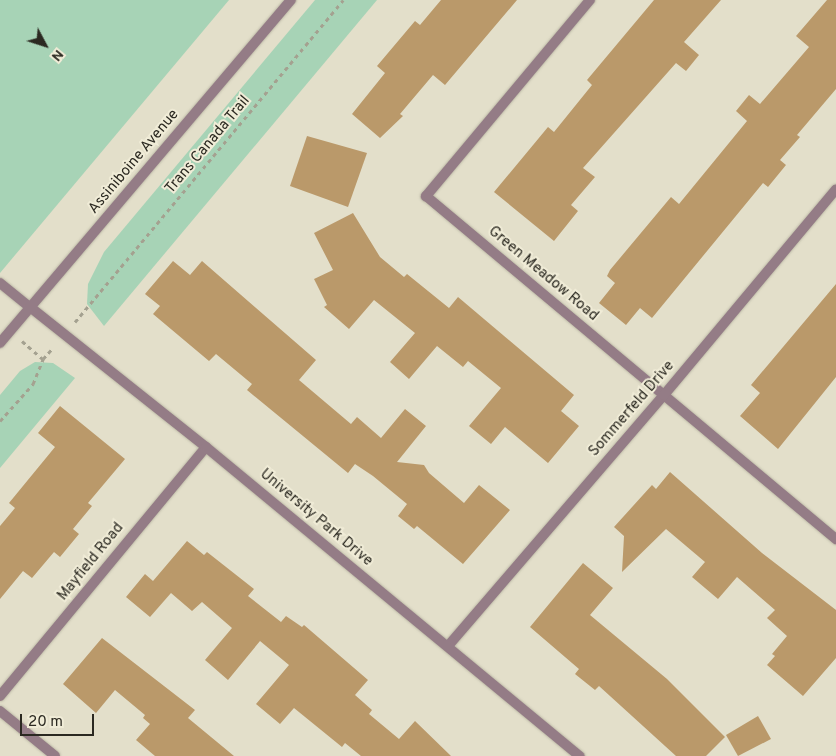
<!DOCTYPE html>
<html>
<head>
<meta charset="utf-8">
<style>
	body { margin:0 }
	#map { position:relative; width:836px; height:756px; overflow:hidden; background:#e3dfca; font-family:Overpass,sans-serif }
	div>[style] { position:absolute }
	.green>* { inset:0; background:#a7d3b6 }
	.building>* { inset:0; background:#ba996a }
	.path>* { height:3px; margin-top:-1.5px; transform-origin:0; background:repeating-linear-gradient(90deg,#a4a190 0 4px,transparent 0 8px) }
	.roads { filter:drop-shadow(0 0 1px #bebba8) drop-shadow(0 0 1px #bebba8) }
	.service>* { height:10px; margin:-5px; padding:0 5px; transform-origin:5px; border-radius:5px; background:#947c86 }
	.minor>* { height:10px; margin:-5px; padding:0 5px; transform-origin:5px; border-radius:5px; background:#947c86 }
	.tertiary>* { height:10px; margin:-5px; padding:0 5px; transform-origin:5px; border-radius:5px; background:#947c86 }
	span { translate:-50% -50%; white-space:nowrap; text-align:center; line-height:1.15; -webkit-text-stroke:4px #f0ecd7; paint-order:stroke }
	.street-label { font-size:15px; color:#2b2921 }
	.north { position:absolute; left:20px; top:20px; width:50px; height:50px; -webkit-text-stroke:4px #f0ecd7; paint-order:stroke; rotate:130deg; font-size:14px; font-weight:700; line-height:20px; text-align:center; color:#2b2921 }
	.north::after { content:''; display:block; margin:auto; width:18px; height:22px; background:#2b2921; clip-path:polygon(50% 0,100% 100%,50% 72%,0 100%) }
	.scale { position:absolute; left:20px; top:714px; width:74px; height:22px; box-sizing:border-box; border:2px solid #2b2921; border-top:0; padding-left:6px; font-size:15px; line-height:18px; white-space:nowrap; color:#2b2921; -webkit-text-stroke:4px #f0ecd7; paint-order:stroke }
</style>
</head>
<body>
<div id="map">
	<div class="green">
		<i style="clip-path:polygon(0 0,229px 0,0 273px)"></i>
		<i style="clip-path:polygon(315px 0,377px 0,104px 326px,87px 304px,88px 284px,104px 252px)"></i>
		<i style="clip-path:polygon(35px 362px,53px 363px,75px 378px,0 468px,0 395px,20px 371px)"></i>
	</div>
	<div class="building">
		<i style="clip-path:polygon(441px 0,517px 0,445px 85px,433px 75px,400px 114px,403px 116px,380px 138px,352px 114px,385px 73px,377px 66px,415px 21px,420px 25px)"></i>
		<i style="clip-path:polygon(654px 0,721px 0,684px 42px,699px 55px,686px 71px,676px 63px,583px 168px,595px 177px,571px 205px,578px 211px,554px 241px,494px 192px,548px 127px,554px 132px,592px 85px,587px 80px)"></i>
		<i style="clip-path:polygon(827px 0,836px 0,836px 89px,797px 135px,800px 137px,780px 160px,786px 165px,768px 187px,763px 183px,652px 318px,640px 308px,626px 325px,599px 303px,615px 283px,607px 276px,610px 270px,671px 197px,679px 204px,747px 121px,736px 111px,749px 95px,760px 104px,809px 47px,796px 36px)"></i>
		<i style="clip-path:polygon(307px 136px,367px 153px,348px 207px,290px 186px)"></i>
		<i style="clip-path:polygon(353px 213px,380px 257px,404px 277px,407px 274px,449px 308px,458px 297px,574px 395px,561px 411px,579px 426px,548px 463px,505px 427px,491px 444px,469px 426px,501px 388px,468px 361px,463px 367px,437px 346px,409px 379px,390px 362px,415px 333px,374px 300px,349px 329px,324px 307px,327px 305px,314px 279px,333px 270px,314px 233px)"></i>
		<i style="clip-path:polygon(173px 261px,190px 275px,202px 261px,316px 360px,299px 380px,351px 424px,357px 417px,381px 438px,405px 409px,426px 426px,397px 462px,424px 465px,429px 473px,464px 503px,479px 485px,510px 510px,463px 564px,417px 526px,414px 529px,398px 516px,407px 504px,373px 476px,355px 464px,348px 473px,247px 390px,252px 384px,216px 354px,209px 361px,153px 314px,160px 306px,145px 294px)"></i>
		<i style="clip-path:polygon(836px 284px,836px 377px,778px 449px,740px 416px,760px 393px,751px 385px)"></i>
		<i style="clip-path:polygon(60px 406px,125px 459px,88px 503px,92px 506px,73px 529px,79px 534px,60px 557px,54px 552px,32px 578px,23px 571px,0 599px,0 526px,15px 508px,9px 503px,55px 447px,38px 433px)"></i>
		<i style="clip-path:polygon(670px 472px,762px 553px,836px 610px,836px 658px,803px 696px,767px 665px,775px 656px,772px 654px,787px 636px,767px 618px,775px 610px,737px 577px,718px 599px,692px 577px,705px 562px,666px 529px,622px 572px,624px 536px,614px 527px,652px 485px,656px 489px)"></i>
		<i style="clip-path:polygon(187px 541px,204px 555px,207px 552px,254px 589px,248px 596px,281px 622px,286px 616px,302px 627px,304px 625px,368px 680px,355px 695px,372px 710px,369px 714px,399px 739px,415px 721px,451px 756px,361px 756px,345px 743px,342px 747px,294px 708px,280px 724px,256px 704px,289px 665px,260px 641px,228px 680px,205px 660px,232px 628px,202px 602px,192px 611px,171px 593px,150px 617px,126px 597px,145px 574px,153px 581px)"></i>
		<i style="clip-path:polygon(583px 563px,613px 588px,590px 615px,667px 679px,725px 737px,706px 756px,676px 756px,599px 686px,595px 690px,575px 674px,579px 669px,530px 627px)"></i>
		<i style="clip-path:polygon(102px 638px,195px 710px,188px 718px,234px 756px,155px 756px,136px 740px,150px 724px,143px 718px,145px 715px,115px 690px,96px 713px,63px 684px)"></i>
		<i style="clip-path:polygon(758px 716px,771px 739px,738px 756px,726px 735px)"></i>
	</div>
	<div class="path">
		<i style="left:75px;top:322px;width:419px;rotate:-50.2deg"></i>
		<i style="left:22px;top:341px;width:28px;rotate:41deg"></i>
		<i style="left:0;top:421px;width:50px;rotate:-48.3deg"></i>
		<i style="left:33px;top:384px;width:27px;rotate:-68deg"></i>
		<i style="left:43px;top:359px;width:15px;rotate:-48deg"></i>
	</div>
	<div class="roads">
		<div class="service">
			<i style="left:0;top:283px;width:38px;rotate:39deg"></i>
		</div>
		<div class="minor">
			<i style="left:590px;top:0;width:256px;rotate:129.9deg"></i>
			<i style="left:426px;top:196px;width:535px;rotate:39.92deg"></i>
			<i style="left:448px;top:646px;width:331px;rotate:-49.3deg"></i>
			<i style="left:664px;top:395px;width:268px;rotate:-50.1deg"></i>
			<i style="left:0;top:696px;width:323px;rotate:-50.4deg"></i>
			<i style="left:0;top:711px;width:71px;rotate:39.3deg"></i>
		</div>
		<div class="tertiary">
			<i style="left:30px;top:307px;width:225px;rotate:38.5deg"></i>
			<i style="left:206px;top:447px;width:485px;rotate:39.6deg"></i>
			<i style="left:0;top:343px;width:450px;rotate:-49.7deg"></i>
		</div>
	</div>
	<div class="street-label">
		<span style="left:208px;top:145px;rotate:-50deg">Trans Canada Trail</span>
		<span style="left:134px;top:162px;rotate:-50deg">Assiniboine Avenue</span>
		<span style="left:543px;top:274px;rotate:40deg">Green Meadow Road</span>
		<span style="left:632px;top:409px;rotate:-49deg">Sommerfeld Drive</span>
		<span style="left:316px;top:518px;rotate:40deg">University Park Drive</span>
		<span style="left:91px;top:562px;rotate:-51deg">Mayfield Road</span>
	</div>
	<div class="north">N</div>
	<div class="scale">20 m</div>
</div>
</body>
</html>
